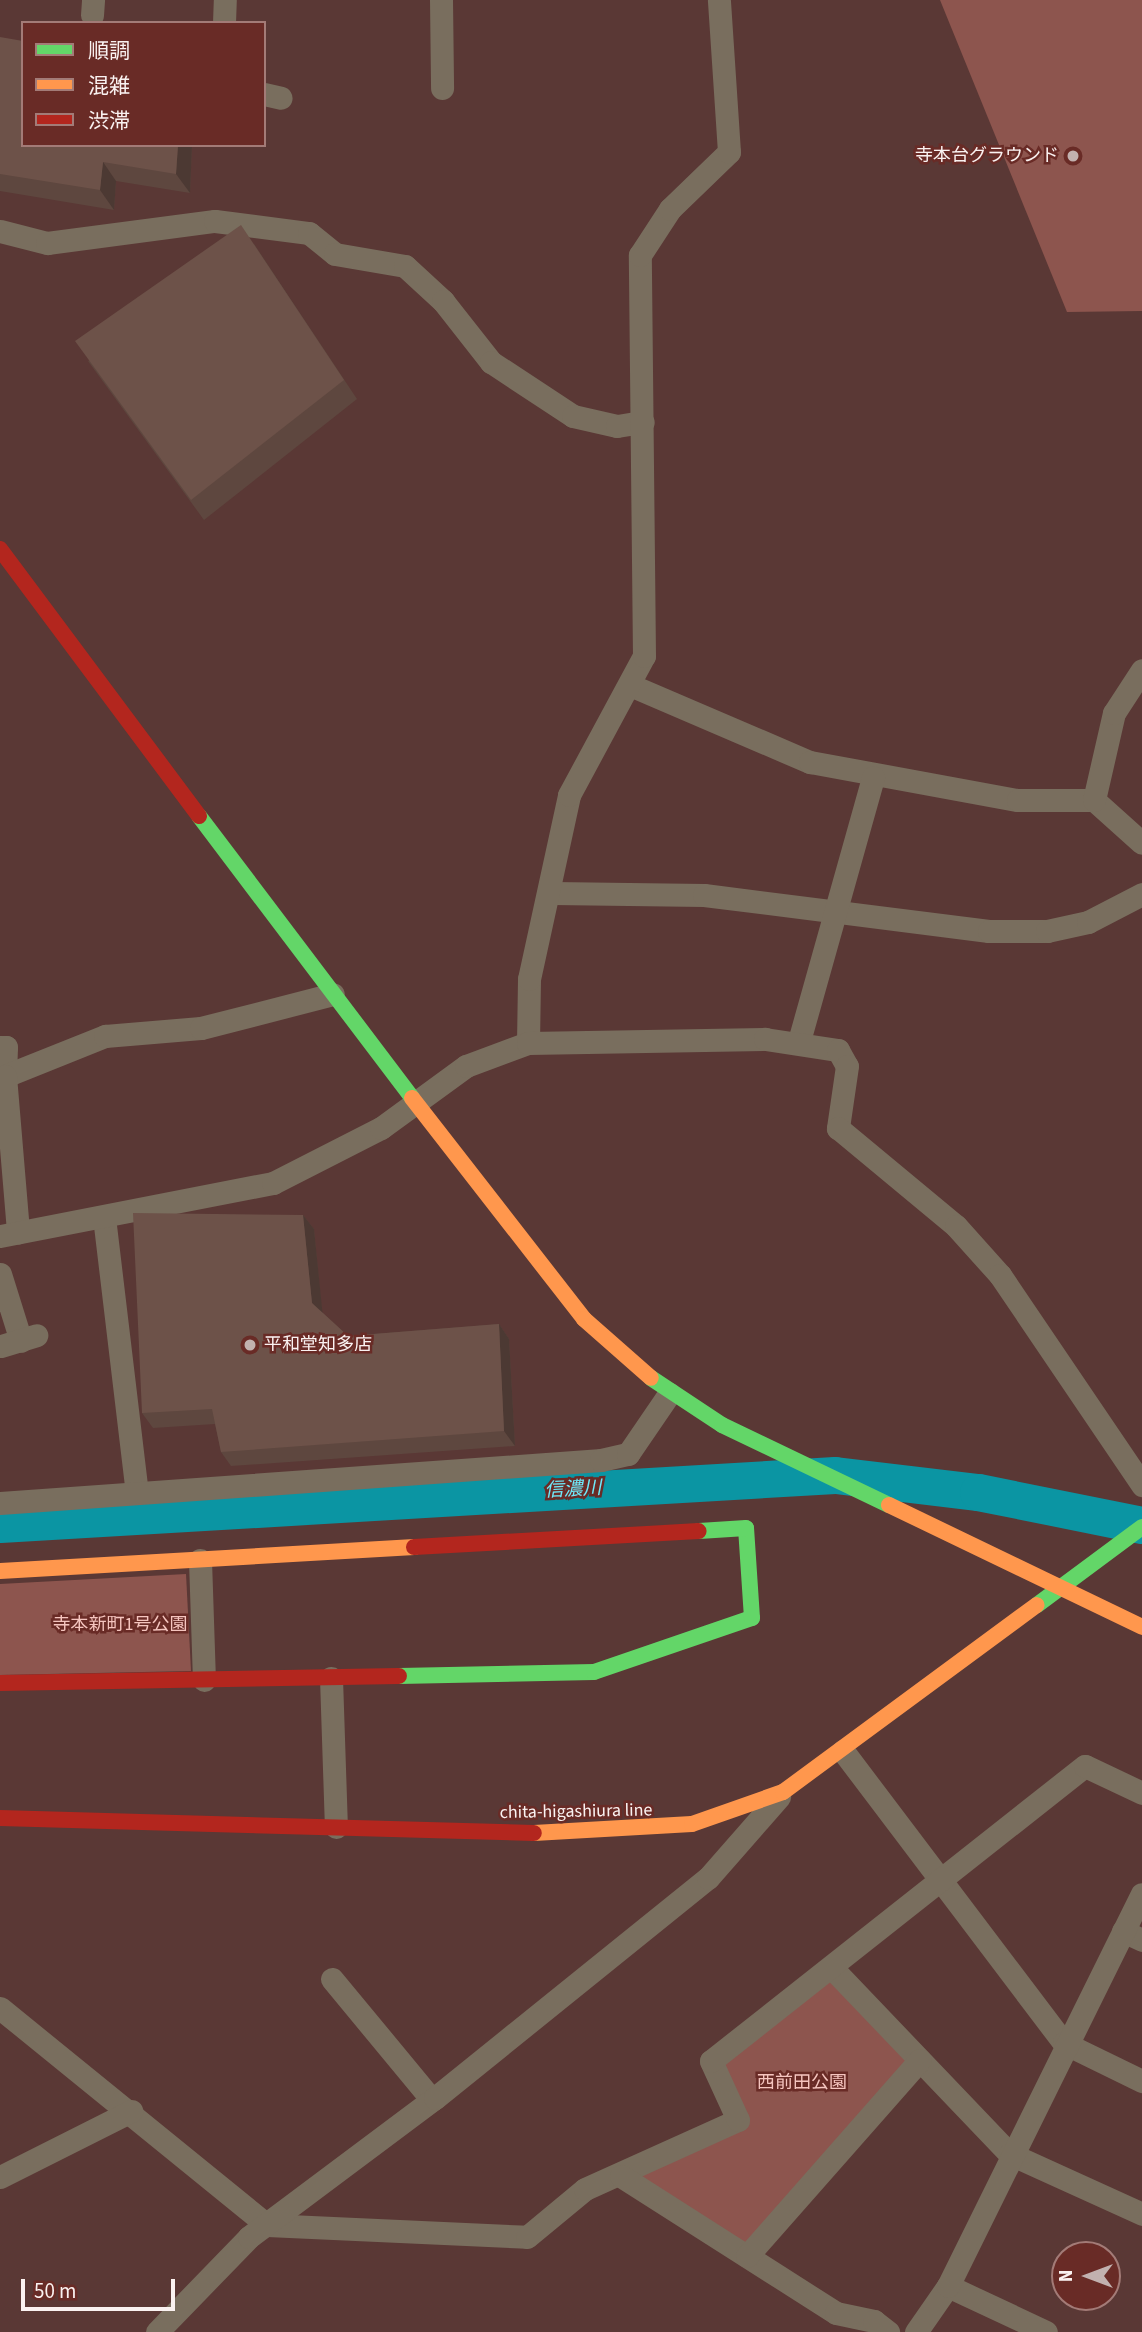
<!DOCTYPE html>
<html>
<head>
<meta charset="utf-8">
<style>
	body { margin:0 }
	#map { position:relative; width:1142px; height:2332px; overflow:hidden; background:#5a3835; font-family:"Source Sans 3","Noto Sans JP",sans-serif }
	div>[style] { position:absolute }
	.green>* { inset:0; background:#8d554e }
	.river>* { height:37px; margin:-18.5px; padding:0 18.5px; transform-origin:18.5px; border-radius:18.5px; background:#0b95a3 }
	.street>* { height:23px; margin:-11.5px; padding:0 11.5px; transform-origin:11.5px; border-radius:11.5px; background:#796e5e }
	.fast>* { height:16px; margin:-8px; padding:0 8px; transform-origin:8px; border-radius:8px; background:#63d668 }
	.slow>* { height:16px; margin:-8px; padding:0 8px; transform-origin:8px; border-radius:8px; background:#ff974d }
	.jam>* { height:16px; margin:-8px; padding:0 8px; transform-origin:8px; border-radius:8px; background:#b3261e }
	.wall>* { inset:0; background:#5e473f }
	.shaded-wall>* { inset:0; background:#4c3933 }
	.building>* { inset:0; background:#6d5249 }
	.dots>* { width:19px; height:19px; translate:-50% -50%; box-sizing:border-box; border:4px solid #692b26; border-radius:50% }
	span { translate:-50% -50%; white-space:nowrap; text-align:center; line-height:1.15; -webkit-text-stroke:5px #692b26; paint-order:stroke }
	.poi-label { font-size:18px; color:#faf2f1 }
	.right { translate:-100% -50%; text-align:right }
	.left { translate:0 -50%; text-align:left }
	.park-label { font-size:18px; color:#f5c5bf }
	.street-label { font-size:18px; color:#faf2f1 }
	.water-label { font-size:19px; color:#6feafa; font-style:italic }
	.legend { position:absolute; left:21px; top:21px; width:245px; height:126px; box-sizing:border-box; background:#692b26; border:2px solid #a37b77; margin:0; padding:9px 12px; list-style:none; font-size:21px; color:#faf2f1 }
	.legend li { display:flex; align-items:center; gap:14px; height:35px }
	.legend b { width:35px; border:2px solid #a37b77 }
	.north { position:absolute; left:1051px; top:2241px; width:70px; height:70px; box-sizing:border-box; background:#692b26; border:2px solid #a37b77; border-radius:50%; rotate:270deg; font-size:19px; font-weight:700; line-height:28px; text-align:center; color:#faf2f1 }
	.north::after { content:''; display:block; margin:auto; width:24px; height:32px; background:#c2b1af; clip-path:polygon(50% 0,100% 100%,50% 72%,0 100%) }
	.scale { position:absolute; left:21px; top:2279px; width:154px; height:32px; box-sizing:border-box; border:4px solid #faf2f1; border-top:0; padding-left:9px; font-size:21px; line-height:24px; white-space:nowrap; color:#faf2f1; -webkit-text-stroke:5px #692b26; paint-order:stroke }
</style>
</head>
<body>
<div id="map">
	<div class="green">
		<i style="clip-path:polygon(940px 0,1142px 0,1142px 311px,1067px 312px)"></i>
		<i style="clip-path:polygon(186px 1574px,191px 1671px,0 1675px,0 1584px)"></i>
		<i style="clip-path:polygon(832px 1968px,920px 2060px,747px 2256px,621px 2176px,738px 2120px,711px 2061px)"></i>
	</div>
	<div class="river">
		<i style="left:0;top:1524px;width:836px;rotate:-3.36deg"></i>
		<i style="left:835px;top:1475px;width:144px;rotate:6.8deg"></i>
		<i style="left:978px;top:1492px;width:167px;rotate:11.4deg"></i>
	</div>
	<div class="street">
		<i style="left:441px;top:0;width:88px;rotate:89.3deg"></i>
		<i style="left:92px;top:15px;width:15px;rotate:-86deg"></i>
		<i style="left:224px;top:23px;width:23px;rotate:-88deg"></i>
		<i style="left:264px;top:94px;width:17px;rotate:13deg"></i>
		<i style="left:0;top:231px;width:49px;rotate:14.3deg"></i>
		<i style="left:47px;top:243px;width:169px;rotate:-7.5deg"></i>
		<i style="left:215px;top:221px;width:95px;rotate:7.3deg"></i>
		<i style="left:309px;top:233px;width:33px;rotate:39deg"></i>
		<i style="left:335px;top:254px;width:71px;rotate:9.7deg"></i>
		<i style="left:405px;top:266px;width:52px;rotate:42.6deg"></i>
		<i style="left:443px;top:301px;width:78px;rotate:51.8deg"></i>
		<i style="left:491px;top:362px;width:98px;rotate:33.4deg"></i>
		<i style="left:573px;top:416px;width:45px;rotate:12.8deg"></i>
		<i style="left:617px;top:426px;width:26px;rotate:-9deg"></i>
		<i style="left:630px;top:685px;width:196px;rotate:23.2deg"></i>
		<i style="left:810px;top:762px;width:211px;rotate:10.4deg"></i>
		<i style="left:1018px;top:800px;width:76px"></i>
		<i style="left:1094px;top:800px;width:64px;rotate:41.9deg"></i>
		<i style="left:1094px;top:800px;width:89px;rotate:-77.1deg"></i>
		<i style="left:1114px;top:713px;width:51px;rotate:-56.9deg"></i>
		<i style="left:553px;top:893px;width:151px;rotate:0.8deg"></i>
		<i style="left:704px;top:895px;width:287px;rotate:7.2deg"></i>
		<i style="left:989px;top:931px;width:58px"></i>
		<i style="left:1047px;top:931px;width:42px;rotate:-12.4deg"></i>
		<i style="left:1088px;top:922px;width:61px;rotate:-27.4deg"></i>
		<i style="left:799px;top:1041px;width:274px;rotate:-74.3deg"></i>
		<i style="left:528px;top:1043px;width:64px;rotate:-89.1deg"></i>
		<i style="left:529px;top:979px;width:188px;rotate:-77.7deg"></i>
		<i style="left:569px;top:795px;width:158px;rotate:-61.7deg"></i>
		<i style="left:644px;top:656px;width:401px;rotate:-90.6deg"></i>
		<i style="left:640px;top:255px;width:55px;rotate:-56.9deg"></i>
		<i style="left:670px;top:209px;width:82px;rotate:-44deg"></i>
		<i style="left:729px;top:152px;width:152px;rotate:-93.8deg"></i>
		<i style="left:0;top:1047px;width:6px"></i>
		<i style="left:6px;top:1047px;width:29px;rotate:92deg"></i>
		<i style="left:5px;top:1076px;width:108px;rotate:-21.8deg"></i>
		<i style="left:105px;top:1036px;width:96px;rotate:-4.8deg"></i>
		<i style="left:201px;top:1028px;width:136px;rotate:-14.4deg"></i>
		<i style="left:5px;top:1076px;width:157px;rotate:85.2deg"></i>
		<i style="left:104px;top:1217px;width:278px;rotate:83.2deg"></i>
		<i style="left:0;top:1236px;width:278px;rotate:-11deg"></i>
		<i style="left:273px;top:1183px;width:121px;rotate:-27deg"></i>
		<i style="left:381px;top:1128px;width:105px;rotate:-36.1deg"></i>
		<i style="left:466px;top:1066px;width:66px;rotate:-20.4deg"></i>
		<i style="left:528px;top:1043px;width:237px;rotate:-1deg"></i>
		<i style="left:765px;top:1039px;width:74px;rotate:8.6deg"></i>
		<i style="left:838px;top:1050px;width:18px;rotate:61deg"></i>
		<i style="left:847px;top:1066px;width:63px;rotate:98.3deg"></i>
		<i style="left:838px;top:1128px;width:153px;rotate:39.7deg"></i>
		<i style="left:956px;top:1226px;width:66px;rotate:48.1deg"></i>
		<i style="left:1000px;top:1275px;width:254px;rotate:55.9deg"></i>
		<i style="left:0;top:1274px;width:70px;rotate:72.6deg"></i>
		<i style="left:1px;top:1346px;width:37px;rotate:-17deg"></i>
		<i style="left:0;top:1503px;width:603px;rotate:-4.09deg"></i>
		<i style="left:601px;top:1460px;width:28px;rotate:-13deg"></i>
		<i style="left:628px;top:1454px;width:73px;rotate:-55.7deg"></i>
		<i style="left:200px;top:1560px;width:120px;rotate:88.1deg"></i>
		<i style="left:331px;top:1678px;width:149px;rotate:88.1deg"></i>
		<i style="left:843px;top:1751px;width:366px;rotate:52.9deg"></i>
		<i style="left:1064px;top:2043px;width:87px;rotate:26deg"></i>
		<i style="left:1123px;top:1931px;width:21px;rotate:25deg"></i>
		<i style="left:832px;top:1968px;width:257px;rotate:46.3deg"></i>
		<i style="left:1010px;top:2154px;width:145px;rotate:24.4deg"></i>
		<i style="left:332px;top:1979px;width:157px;rotate:50.4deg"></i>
		<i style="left:0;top:2008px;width:344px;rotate:39.1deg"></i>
		<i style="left:267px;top:2225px;width:260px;rotate:2.6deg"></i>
		<i style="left:527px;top:2237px;width:75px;rotate:-39.6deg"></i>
		<i style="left:585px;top:2189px;width:168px;rotate:-24.3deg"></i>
		<i style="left:738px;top:2120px;width:65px;rotate:-114.6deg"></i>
		<i style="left:711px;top:2061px;width:476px;rotate:-38.3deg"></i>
		<i style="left:1085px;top:1766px;width:63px;rotate:25.3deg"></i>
		<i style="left:621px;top:2176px;width:255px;rotate:32.5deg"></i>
		<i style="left:836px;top:2313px;width:39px;rotate:12deg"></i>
		<i style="left:874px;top:2321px;width:18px;rotate:38deg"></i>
		<i style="left:0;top:2177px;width:147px;rotate:-26.7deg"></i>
		<i style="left:747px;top:2256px;width:261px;rotate:-48.6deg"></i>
		<i style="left:948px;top:2286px;width:108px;rotate:25.1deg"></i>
		<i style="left:157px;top:2332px;width:132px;rotate:-45.9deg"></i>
		<i style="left:249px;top:2237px;width:232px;rotate:-36.8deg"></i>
		<i style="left:435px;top:2098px;width:351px;rotate:-38.9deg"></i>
		<i style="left:708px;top:1878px;width:108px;rotate:-48.8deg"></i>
		<i style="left:916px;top:2332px;width:56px;rotate:-55.2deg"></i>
		<i style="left:948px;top:2286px;width:437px;rotate:-63.7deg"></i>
	</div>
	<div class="fast">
		<i style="left:199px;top:816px;width:353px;rotate:52.9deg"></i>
		<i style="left:651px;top:1378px;width:85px;rotate:33.5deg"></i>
		<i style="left:722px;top:1425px;width:185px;rotate:25.6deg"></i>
		<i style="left:1037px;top:1605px;width:131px;rotate:-36.6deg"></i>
		<i style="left:399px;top:1676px;width:195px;rotate:-1.2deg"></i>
		<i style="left:594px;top:1672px;width:167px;rotate:-18.9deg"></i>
		<i style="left:752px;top:1618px;width:90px;rotate:-93.8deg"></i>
		<i style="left:746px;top:1528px;width:47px;rotate:176.3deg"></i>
	</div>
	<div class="slow">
		<i style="left:412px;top:1098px;width:280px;rotate:52.1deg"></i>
		<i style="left:584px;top:1319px;width:89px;rotate:41.4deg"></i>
		<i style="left:889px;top:1505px;width:281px;rotate:25.7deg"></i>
		<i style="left:0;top:1571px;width:415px;rotate:-3.3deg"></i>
		<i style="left:534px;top:1833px;width:158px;rotate:-3.3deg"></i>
		<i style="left:692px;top:1824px;width:96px;rotate:-19.4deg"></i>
		<i style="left:783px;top:1792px;width:315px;rotate:-36.4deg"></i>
	</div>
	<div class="jam">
		<i style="left:0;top:549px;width:333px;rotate:53.3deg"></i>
		<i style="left:414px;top:1547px;width:285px;rotate:-3.2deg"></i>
		<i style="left:0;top:1683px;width:399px;rotate:-1deg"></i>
		<i style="left:0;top:1818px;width:534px;rotate:1.61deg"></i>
	</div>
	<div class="wall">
		<i style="clip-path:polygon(0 37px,23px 145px,192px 145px,190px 193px,116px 181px,114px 210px,0 191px)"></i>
		<i style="clip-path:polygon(254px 244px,357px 399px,204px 520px,88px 361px)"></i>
		<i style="clip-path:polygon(303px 1215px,314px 1229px,322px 1312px,348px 1336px,499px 1324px,509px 1339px,515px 1446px,231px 1466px,221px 1452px,215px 1424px,153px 1428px,142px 1413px)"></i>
	</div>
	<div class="shaded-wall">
		<i style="clip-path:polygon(178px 145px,192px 145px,190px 193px,176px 174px)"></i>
		<i style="clip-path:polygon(103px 162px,116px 181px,114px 210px,100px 190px)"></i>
		<i style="clip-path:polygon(303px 1215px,314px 1229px,323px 1318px,312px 1303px)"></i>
		<i style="clip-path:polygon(499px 1324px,509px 1339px,515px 1446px,504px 1431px)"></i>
	</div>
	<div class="building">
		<i style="clip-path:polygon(0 37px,23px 41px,23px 145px,178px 145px,176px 174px,103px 162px,100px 190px,0 174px)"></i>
		<i style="clip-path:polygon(241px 225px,344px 380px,191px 500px,75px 341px)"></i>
		<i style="clip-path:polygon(133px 1213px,303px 1215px,312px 1303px,348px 1336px,499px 1324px,504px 1431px,221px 1452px,212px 1409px,142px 1413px)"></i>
	</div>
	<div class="dots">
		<i style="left:1073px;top:156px;background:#c2b1af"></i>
		<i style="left:250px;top:1345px;background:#c2b1af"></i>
	</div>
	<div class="poi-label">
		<span class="right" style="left:1059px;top:156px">寺本台グラウンド</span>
		<span class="left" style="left:264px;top:1345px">平和堂知多店</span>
	</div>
	<div class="park-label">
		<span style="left:120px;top:1625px">寺本新町1号公園</span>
		<span style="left:802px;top:2083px">西前田公園</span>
	</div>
	<div class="street-label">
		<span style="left:576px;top:1812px;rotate:-1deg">chita-higashiura line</span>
	</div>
	<div class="water-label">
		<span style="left:573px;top:1490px;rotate:-3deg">信濃川</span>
	</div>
	<ul class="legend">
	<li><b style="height:9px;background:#63d668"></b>順調</li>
	<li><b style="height:9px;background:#ff974d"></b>混雑</li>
	<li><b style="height:9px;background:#b3261e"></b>渋滞</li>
	</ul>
	<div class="north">N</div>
	<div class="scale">50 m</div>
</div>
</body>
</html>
